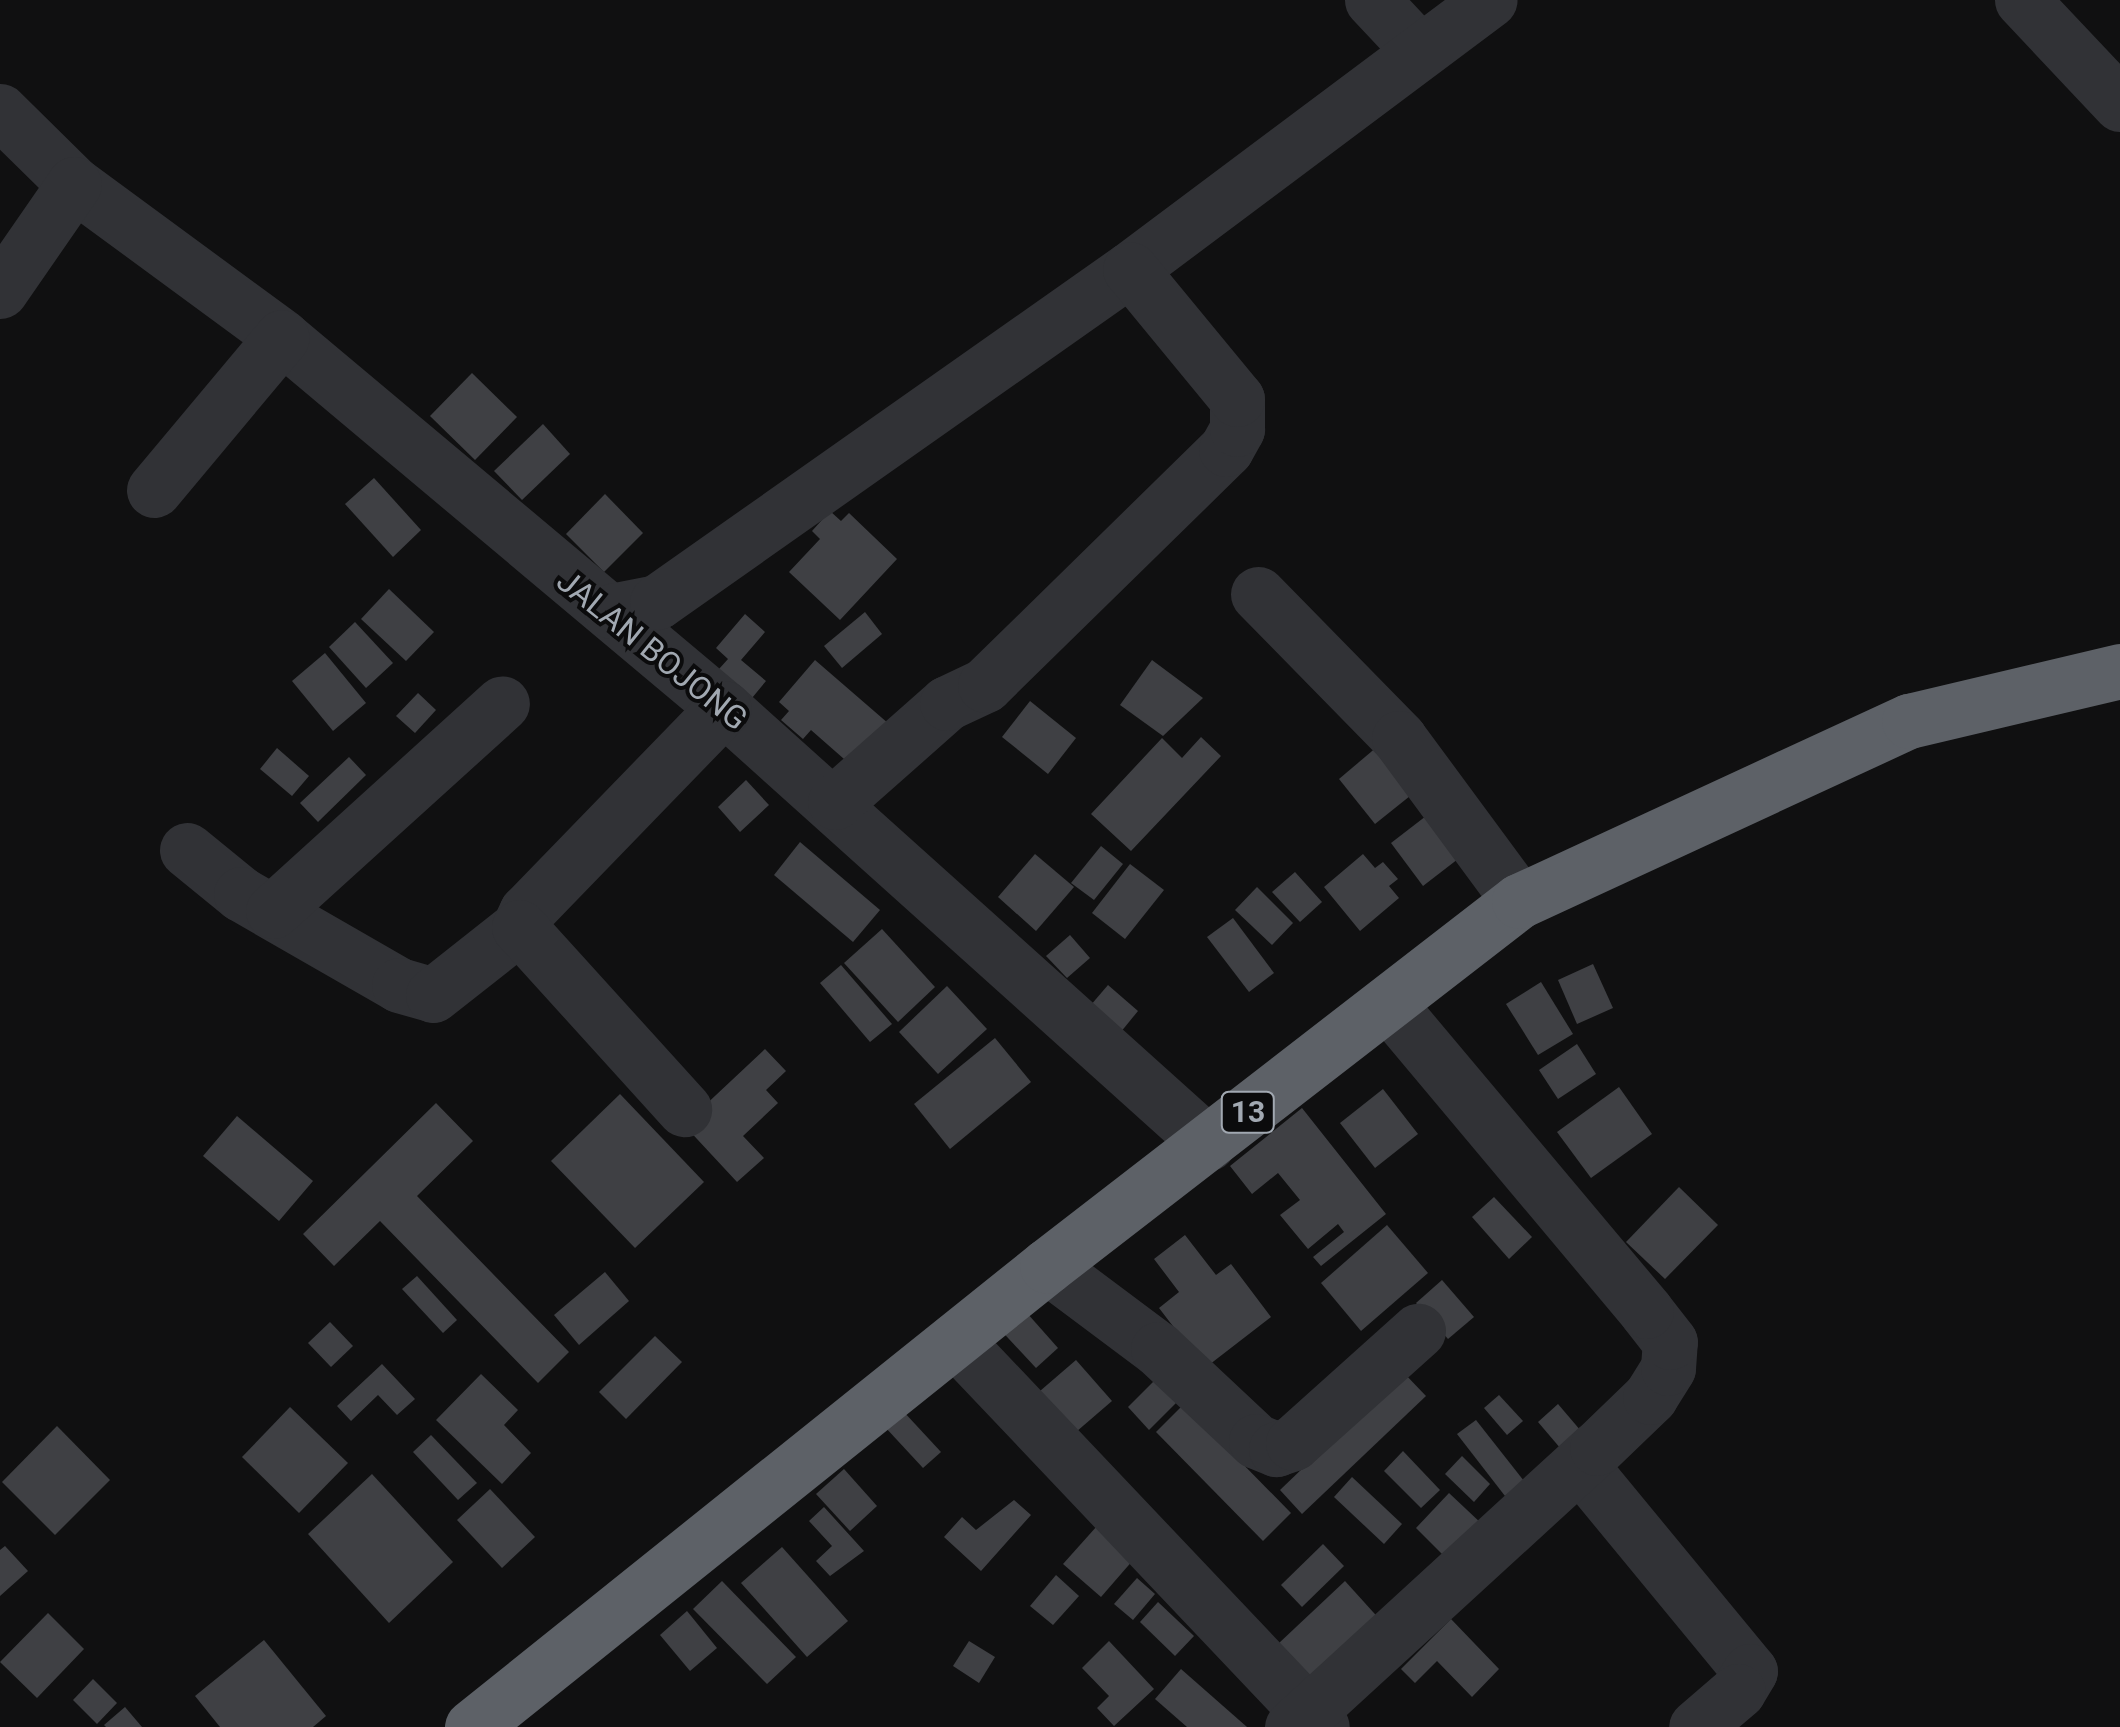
<!DOCTYPE html>
<html>
<head>
<meta charset="utf-8">
<style>
	body { margin:0 }
	#map { position:relative; width:2120px; height:1727px; overflow:hidden; background:#101011; font-family:Roboto,sans-serif }
	div>[style] { position:absolute }
	.building>* { inset:0; background:#3f4044 }
	.minor>* { height:55px; margin:-27.5px; padding:0 27.5px; transform-origin:27.5px; border-radius:27.5px; background:#313236 }
	.highway>* { height:55px; margin:-27.5px; padding:0 27.5px; transform-origin:27.5px; border-radius:27.5px; background:#5d6167 }
	span { translate:-50% -50%; white-space:nowrap; text-align:center; line-height:1.15; -webkit-text-stroke:8px #0b0b0c; paint-order:stroke }
	.shield-label span { padding:2px 8px; background:#0b0b0c; border:2px solid; border-radius:8px; -webkit-text-stroke-width:0 }
	.shield-label { font-size:30px; color:#a1a8b1; font-weight:700 }
	.street-label { font-size:32px; color:#a1a8b1 }
</style>
</head>
<body>
<div id="map">
	<div class="building">
		<i style="clip-path:polygon(472px 373px,517px 417px,475px 460px,430px 416px)"></i>
		<i style="clip-path:polygon(543px 424px,570px 454px,522px 500px,494px 471px)"></i>
		<i style="clip-path:polygon(374px 478px,421px 530px,393px 557px,345px 504px)"></i>
		<i style="clip-path:polygon(605px 494px,643px 533px,604px 572px,566px 534px)"></i>
		<i style="clip-path:polygon(830px 511px,841px 521px,849px 513px,897px 559px,840px 620px,789px 572px,820px 539px,812px 531px)"></i>
		<i style="clip-path:polygon(389px 589px,434px 632px,406px 661px,361px 619px)"></i>
		<i style="clip-path:polygon(865px 612px,882px 634px,842px 668px,824px 646px)"></i>
		<i style="clip-path:polygon(745px 614px,765px 632px,741px 660px,766px 681px,752px 698px,719px 669px,728px 659px,716px 648px)"></i>
		<i style="clip-path:polygon(355px 622px,393px 663px,366px 688px,329px 647px)"></i>
		<i style="clip-path:polygon(325px 653px,366px 703px,333px 731px,292px 681px)"></i>
		<i style="clip-path:polygon(815px 660px,889px 724px,852px 766px,811px 730px,803px 739px,781px 720px,789px 711px,779px 702px)"></i>
		<i style="clip-path:polygon(1152px 660px,1203px 698px,1163px 736px,1120px 705px)"></i>
		<i style="clip-path:polygon(418px 693px,436px 710px,415px 733px,396px 716px)"></i>
		<i style="clip-path:polygon(1030px 701px,1076px 738px,1048px 774px,1002px 737px)"></i>
		<i style="clip-path:polygon(1201px 737px,1221px 756px,1131px 851px,1091px 814px,1162px 738px,1182px 758px)"></i>
		<i style="clip-path:polygon(1378px 746px,1415px 792px,1375px 824px,1339px 779px)"></i>
		<i style="clip-path:polygon(277px 748px,309px 776px,292px 796px,260px 769px)"></i>
		<i style="clip-path:polygon(349px 757px,366px 775px,318px 822px,300px 803px)"></i>
		<i style="clip-path:polygon(746px 780px,769px 805px,740px 832px,718px 807px)"></i>
		<i style="clip-path:polygon(1426px 816px,1458px 859px,1423px 886px,1391px 843px)"></i>
		<i style="clip-path:polygon(800px 842px,880px 910px,853px 942px,774px 875px)"></i>
		<i style="clip-path:polygon(1101px 846px,1123px 864px,1094px 900px,1071px 883px)"></i>
		<i style="clip-path:polygon(1035px 854px,1074px 887px,1036px 931px,998px 897px)"></i>
		<i style="clip-path:polygon(1363px 854px,1375px 868px,1383px 862px,1398px 879px,1389px 886px,1399px 898px,1360px 931px,1324px 887px)"></i>
		<i style="clip-path:polygon(1130px 864px,1164px 890px,1125px 939px,1092px 913px)"></i>
		<i style="clip-path:polygon(1295px 872px,1322px 902px,1300px 922px,1272px 892px)"></i>
		<i style="clip-path:polygon(1257px 887px,1293px 923px,1272px 945px,1235px 910px)"></i>
		<i style="clip-path:polygon(1233px 918px,1274px 973px,1249px 992px,1207px 937px)"></i>
		<i style="clip-path:polygon(882px 929px,935px 987px,898px 1022px,844px 963px)"></i>
		<i style="clip-path:polygon(1070px 935px,1090px 958px,1067px 978px,1046px 956px)"></i>
		<i style="clip-path:polygon(1593px 964px,1613px 1008px,1577px 1024px,1558px 980px)"></i>
		<i style="clip-path:polygon(841px 965px,892px 1024px,870px 1042px,820px 983px)"></i>
		<i style="clip-path:polygon(1541px 982px,1573px 1034px,1538px 1055px,1506px 1004px)"></i>
		<i style="clip-path:polygon(1108px 985px,1138px 1011px,1120px 1033px,1090px 1006px)"></i>
		<i style="clip-path:polygon(947px 986px,987px 1029px,938px 1074px,899px 1032px)"></i>
		<i style="clip-path:polygon(995px 1038px,1031px 1082px,950px 1149px,914px 1104px)"></i>
		<i style="clip-path:polygon(1577px 1044px,1596px 1074px,1558px 1099px,1539px 1070px)"></i>
		<i style="clip-path:polygon(765px 1049px,786px 1071px,766px 1090px,778px 1103px,743px 1136px,764px 1158px,737px 1182px,684px 1125px)"></i>
		<i style="clip-path:polygon(1619px 1087px,1652px 1134px,1591px 1178px,1557px 1132px)"></i>
		<i style="clip-path:polygon(1383px 1089px,1418px 1134px,1375px 1168px,1340px 1123px)"></i>
		<i style="clip-path:polygon(620px 1094px,704px 1182px,635px 1248px,551px 1161px)"></i>
		<i style="clip-path:polygon(436px 1103px,473px 1141px,417px 1196px,569px 1352px,538px 1383px,380px 1221px,334px 1266px,303px 1234px)"></i>
		<i style="clip-path:polygon(1302px 1108px,1386px 1214px,1321px 1266px,1313px 1257px,1344px 1232px,1338px 1224px,1308px 1249px,1280px 1215px,1300px 1200px,1278px 1173px,1252px 1194px,1230px 1166px)"></i>
		<i style="clip-path:polygon(237px 1116px,313px 1181px,279px 1221px,203px 1156px)"></i>
		<i style="clip-path:polygon(1679px 1187px,1718px 1225px,1665px 1279px,1626px 1242px)"></i>
		<i style="clip-path:polygon(1494px 1197px,1532px 1237px,1509px 1259px,1472px 1217px)"></i>
		<i style="clip-path:polygon(1387px 1225px,1428px 1273px,1361px 1331px,1321px 1283px)"></i>
		<i style="clip-path:polygon(1185px 1235px,1216px 1275px,1231px 1264px,1271px 1317px,1205px 1368px,1159px 1308px,1179px 1292px,1154px 1259px)"></i>
		<i style="clip-path:polygon(605px 1272px,629px 1301px,579px 1345px,554px 1315px)"></i>
		<i style="clip-path:polygon(417px 1276px,457px 1320px,443px 1333px,402px 1289px)"></i>
		<i style="clip-path:polygon(1442px 1280px,1474px 1317px,1448px 1339px,1416px 1303px)"></i>
		<i style="clip-path:polygon(1019px 1304px,1058px 1348px,1036px 1368px,996px 1325px)"></i>
		<i style="clip-path:polygon(330px 1322px,353px 1346px,331px 1367px,308px 1343px)"></i>
		<i style="clip-path:polygon(655px 1336px,682px 1362px,626px 1419px,599px 1392px)"></i>
		<i style="clip-path:polygon(1076px 1360px,1112px 1401px,1076px 1432px,1040px 1391px)"></i>
		<i style="clip-path:polygon(382px 1364px,415px 1399px,397px 1415px,378px 1395px,351px 1421px,337px 1406px)"></i>
		<i style="clip-path:polygon(1403px 1372px,1426px 1396px,1302px 1514px,1280px 1490px)"></i>
		<i style="clip-path:polygon(1162px 1373px,1184px 1395px,1149px 1430px,1128px 1407px)"></i>
		<i style="clip-path:polygon(481px 1374px,518px 1410px,504px 1425px,531px 1453px,502px 1484px,436px 1420px)"></i>
		<i style="clip-path:polygon(1499px 1395px,1523px 1421px,1507px 1435px,1484px 1408px)"></i>
		<i style="clip-path:polygon(1184px 1404px,1291px 1513px,1263px 1541px,1156px 1432px)"></i>
		<i style="clip-path:polygon(1558px 1404px,1581px 1431px,1561px 1449px,1538px 1422px)"></i>
		<i style="clip-path:polygon(290px 1407px,348px 1463px,299px 1513px,242px 1457px)"></i>
		<i style="clip-path:polygon(903px 1411px,941px 1452px,923px 1468px,885px 1427px)"></i>
		<i style="clip-path:polygon(1476px 1420px,1524px 1481px,1505px 1496px,1457px 1434px)"></i>
		<i style="clip-path:polygon(57px 1426px,110px 1480px,55px 1535px,2px 1482px)"></i>
		<i style="clip-path:polygon(431px 1435px,477px 1483px,458px 1500px,413px 1452px)"></i>
		<i style="clip-path:polygon(1403px 1451px,1440px 1490px,1421px 1508px,1384px 1471px)"></i>
		<i style="clip-path:polygon(1462px 1456px,1490px 1484px,1474px 1502px,1445px 1474px)"></i>
		<i style="clip-path:polygon(844px 1469px,877px 1506px,850px 1531px,816px 1494px)"></i>
		<i style="clip-path:polygon(372px 1474px,453px 1562px,389px 1623px,308px 1534px)"></i>
		<i style="clip-path:polygon(1352px 1477px,1402px 1524px,1384px 1544px,1334px 1497px)"></i>
		<i style="clip-path:polygon(490px 1489px,535px 1537px,502px 1568px,457px 1520px)"></i>
		<i style="clip-path:polygon(1449px 1493px,1483px 1525px,1449px 1561px,1416px 1528px)"></i>
		<i style="clip-path:polygon(1014px 1500px,1031px 1515px,981px 1571px,944px 1537px,962px 1517px,976px 1530px)"></i>
		<i style="clip-path:polygon(824px 1507px,864px 1551px,830px 1576px,816px 1561px,832px 1546px,809px 1521px)"></i>
		<i style="clip-path:polygon(1097px 1526px,1134px 1559px,1101px 1597px,1063px 1564px)"></i>
		<i style="clip-path:polygon(1323px 1544px,1344px 1566px,1302px 1607px,1281px 1585px)"></i>
		<i style="clip-path:polygon(5px 1546px,28px 1571px,0 1596px,0 1550px)"></i>
		<i style="clip-path:polygon(782px 1547px,848px 1621px,807px 1657px,741px 1583px)"></i>
		<i style="clip-path:polygon(1056px 1575px,1079px 1596px,1053px 1625px,1030px 1606px)"></i>
		<i style="clip-path:polygon(1137px 1578px,1155px 1594px,1133px 1620px,1114px 1604px)"></i>
		<i style="clip-path:polygon(722px 1581px,796px 1657px,767px 1684px,693px 1609px)"></i>
		<i style="clip-path:polygon(1345px 1581px,1383px 1623px,1316px 1685px,1278px 1644px)"></i>
		<i style="clip-path:polygon(1158px 1602px,1194px 1636px,1175px 1656px,1140px 1622px)"></i>
		<i style="clip-path:polygon(687px 1611px,717px 1648px,690px 1671px,660px 1635px)"></i>
		<i style="clip-path:polygon(48px 1613px,84px 1649px,37px 1698px,0 1662px)"></i>
		<i style="clip-path:polygon(1451px 1619px,1499px 1669px,1472px 1697px,1437px 1661px,1415px 1683px,1401px 1669px)"></i>
		<i style="clip-path:polygon(264px 1640px,326px 1716px,313px 1727px,220px 1727px,195px 1696px)"></i>
		<i style="clip-path:polygon(969px 1641px,995px 1657px,979px 1683px,953px 1666px)"></i>
		<i style="clip-path:polygon(1109px 1641px,1154px 1689px,1114px 1726px,1097px 1708px,1109px 1696px,1082px 1668px)"></i>
		<i style="clip-path:polygon(1181px 1669px,1247px 1727px,1187px 1727px,1155px 1699px)"></i>
		<i style="clip-path:polygon(93px 1679px,117px 1703px,97px 1724px,73px 1700px)"></i>
		<i style="clip-path:polygon(125px 1707px,142px 1727px,106px 1727px,104px 1725px)"></i>
	</div>
	<div class="minor">
		<i style="left:1372px;top:0;width:69px;rotate:46.8deg"></i>
		<i style="left:2022px;top:0;width:143px;rotate:46.7deg"></i>
		<i style="left:0;top:111px;width:104px;rotate:44.6deg"></i>
		<i style="left:74px;top:184px;width:258px;rotate:36.3deg"></i>
		<i style="left:282px;top:337px;width:577px;rotate:40.01deg"></i>
		<i style="left:724px;top:708px;width:651px;rotate:41.95deg"></i>
		<i style="left:0;top:291px;width:130px;rotate:-55.3deg"></i>
		<i style="left:154px;top:490px;width:199px;rotate:-50.1deg"></i>
		<i style="left:1258px;top:594px;width:202px;rotate:45.6deg"></i>
		<i style="left:1399px;top:738px;width:202px;rotate:53.6deg"></i>
		<i style="left:611px;top:611px;width:47px;rotate:-11.1deg"></i>
		<i style="left:657px;top:602px;width:578px;rotate:-35.15deg"></i>
		<i style="left:1130px;top:269px;width:449px;rotate:-36.8deg"></i>
		<i style="left:835px;top:802px;width:149px;rotate:-41.5deg"></i>
		<i style="left:947px;top:703px;width:42px;rotate:-25.3deg"></i>
		<i style="left:985px;top:685px;width:337px;rotate:-44.4deg"></i>
		<i style="left:1226px;top:449px;width:23px;rotate:-61deg"></i>
		<i style="left:1237px;top:429px;width:30px;rotate:-90deg"></i>
		<i style="left:1237px;top:399px;width:168px;rotate:-129.5deg"></i>
		<i style="left:187px;top:850px;width:70px;rotate:39.2deg"></i>
		<i style="left:241px;top:894px;width:182px;rotate:29.9deg"></i>
		<i style="left:399px;top:985px;width:35px;rotate:16deg"></i>
		<i style="left:433px;top:995px;width:110px;rotate:-38.3deg"></i>
		<i style="left:519px;top:927px;width:17px;rotate:-65deg"></i>
		<i style="left:526px;top:912px;width:284px;rotate:-45.9deg"></i>
		<i style="left:273px;top:911px;width:309px;rotate:-42.2deg"></i>
		<i style="left:519px;top:927px;width:246px;rotate:47.8deg"></i>
		<i style="left:1047px;top:1266px;width:139px;rotate:36.8deg"></i>
		<i style="left:1158px;top:1349px;width:134px;rotate:43.2deg"></i>
		<i style="left:1256px;top:1441px;width:22px;rotate:22deg"></i>
		<i style="left:1276px;top:1449px;width:18px;rotate:-19deg"></i>
		<i style="left:1293px;top:1443px;width:168px;rotate:-41.9deg"></i>
		<i style="left:955px;top:1340px;width:533px;rotate:46.52deg"></i>
		<i style="left:1580px;top:1465px;width:267px;rotate:50.5deg"></i>
		<i style="left:1750px;top:1671px;width:23px;rotate:121deg"></i>
		<i style="left:1738px;top:1691px;width:55px;rotate:139.4deg"></i>
		<i style="left:1292px;top:1727px;width:413px;rotate:-42.5deg"></i>
		<i style="left:1597px;top:1448px;width:74px;rotate:-43.9deg"></i>
		<i style="left:1650px;top:1397px;width:34px;rotate:-58deg"></i>
		<i style="left:1668px;top:1368px;width:26px;rotate:-86deg"></i>
		<i style="left:1670px;top:1342px;width:39px;rotate:-128deg"></i>
		<i style="left:1646px;top:1311px;width:402px;rotate:-130deg"></i>
	</div>
	<div class="highway">
		<i style="left:472px;top:1727px;width:737px;rotate:-38.72deg"></i>
		<i style="left:1047px;top:1266px;width:597px;rotate:-37.71deg"></i>
		<i style="left:1519px;top:901px;width:430px;rotate:-24.8deg"></i>
		<i style="left:1909px;top:721px;width:217px;rotate:-13.3deg"></i>
	</div>
	<div class="shield-label">
		<span style="left:1248px;top:1112px">13</span>
	</div>
	<div class="street-label">
		<span style="left:652px;top:650px;rotate:39deg">JALAN BOJONG</span>
	</div>
</div>
</body>
</html>
